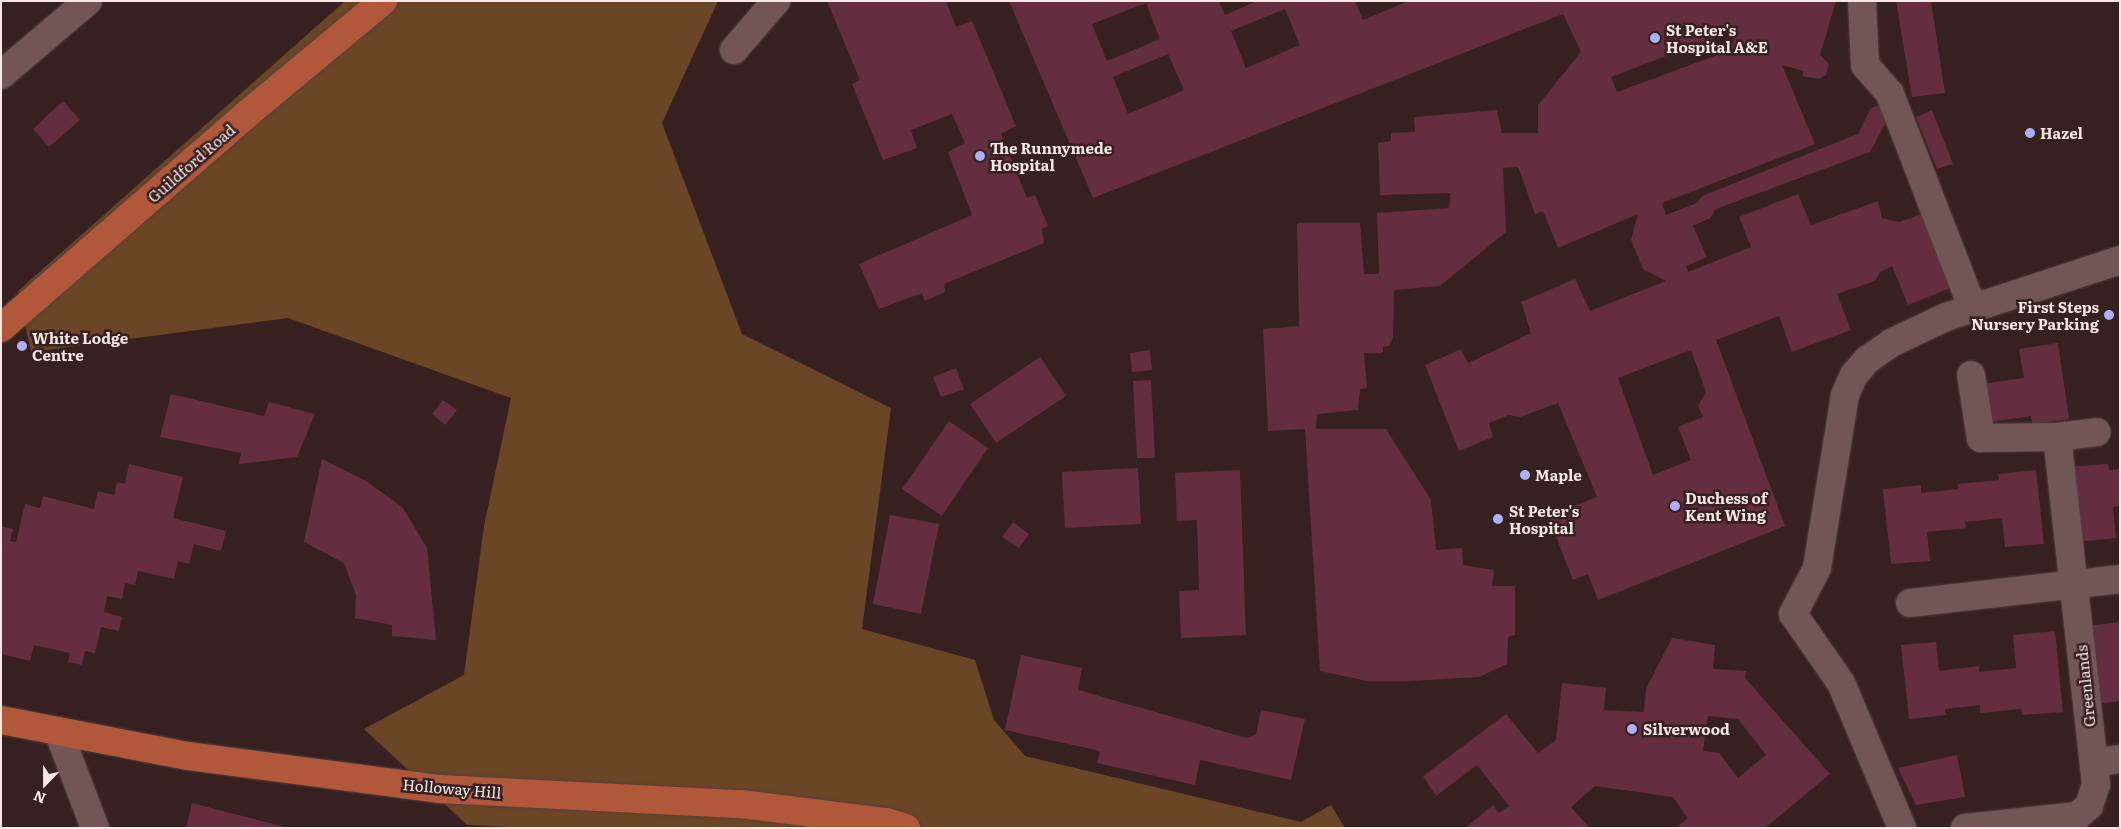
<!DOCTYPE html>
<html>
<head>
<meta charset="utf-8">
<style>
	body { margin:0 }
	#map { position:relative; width:2121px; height:829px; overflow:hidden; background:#372020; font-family:Literata,serif }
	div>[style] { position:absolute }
	.green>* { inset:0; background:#6a4526 }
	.building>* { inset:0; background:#642e40 }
	.roads { filter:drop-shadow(0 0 1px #513e3f) drop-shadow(0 0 1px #513e3f) }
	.minor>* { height:28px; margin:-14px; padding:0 14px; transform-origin:14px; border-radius:14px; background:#715655 }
	.major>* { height:28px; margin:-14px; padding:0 14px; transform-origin:14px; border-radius:14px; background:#b1583a }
	.dots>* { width:14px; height:14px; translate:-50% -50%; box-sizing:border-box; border:2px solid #372020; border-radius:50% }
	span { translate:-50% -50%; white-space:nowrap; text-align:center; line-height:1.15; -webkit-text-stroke:5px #372020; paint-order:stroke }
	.poi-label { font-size:15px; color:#f7e7e6; font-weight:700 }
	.left { translate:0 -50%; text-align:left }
	.right { translate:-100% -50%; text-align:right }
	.street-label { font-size:15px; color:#f7e7e6 }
	.frame { position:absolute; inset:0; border:2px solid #f7e7e6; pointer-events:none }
	.north { position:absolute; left:20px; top:759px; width:50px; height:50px; -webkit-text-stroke:4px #372020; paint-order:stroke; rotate:202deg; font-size:14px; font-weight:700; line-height:20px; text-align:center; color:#f7e7e6 }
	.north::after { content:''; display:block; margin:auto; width:18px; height:22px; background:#f7e7e6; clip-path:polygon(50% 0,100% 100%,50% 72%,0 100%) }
</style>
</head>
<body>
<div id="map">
	<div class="green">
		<i style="clip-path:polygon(345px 1px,718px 1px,662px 123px,742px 334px,891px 408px,862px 629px,975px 660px,994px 720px,1025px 756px,1301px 822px,1331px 805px,1345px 828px,532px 828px,467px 825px,364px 729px,464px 675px,484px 526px,511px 398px,288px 318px,31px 352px,18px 291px)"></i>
	</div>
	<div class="building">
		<i style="clip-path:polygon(827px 1px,946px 1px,956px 27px,972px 21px,1016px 126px,1001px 134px,1027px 198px,1035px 195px,1048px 226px,1042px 229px,1044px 243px,944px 284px,945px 292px,925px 301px,922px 293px,879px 309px,859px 264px,972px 215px,948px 152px,965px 143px,952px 114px,911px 130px,917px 148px,883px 160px,852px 84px,860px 80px)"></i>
		<i style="clip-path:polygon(evenodd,1009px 1px,1219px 1px,1225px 15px,1257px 1px,1355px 1px,1363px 20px,1409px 1px,1836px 1px,1820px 55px,1829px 64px,1826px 75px,1819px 79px,1802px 76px,1804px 71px,1782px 65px,1815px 144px,1662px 203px,1666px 215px,1697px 203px,1702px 196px,1858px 134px,1871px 108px,1883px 103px,1885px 124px,1870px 152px,1716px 209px,1710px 218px,1693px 226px,1707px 257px,1686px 266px,1688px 272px,1751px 247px,1739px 217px,1798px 194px,1811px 225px,1878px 201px,1882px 218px,1899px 222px,1922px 214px,1950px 288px,1908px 305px,1892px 266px,1880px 272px,1875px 281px,1837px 294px,1851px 330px,1792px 352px,1779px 316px,1716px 340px,1785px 526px,1598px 600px,1588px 574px,1573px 580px,1548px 516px,1597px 497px,1558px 403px,1520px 417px,1509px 415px,1489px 423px,1493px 437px,1459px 451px,1425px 365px,1461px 349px,1468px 363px,1531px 333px,1521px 302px,1575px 279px,1590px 311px,1666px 281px,1643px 269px,1631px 240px,1638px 214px,1558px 248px,1543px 211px,1535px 214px,1518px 167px,1503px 168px,1506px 232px,1440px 286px,1394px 290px,1393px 337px,1389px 346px,1383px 347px,1383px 353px,1364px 353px,1367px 388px,1360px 389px,1358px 410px,1317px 414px,1316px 429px,1386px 429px,1431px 500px,1436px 550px,1462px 548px,1463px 565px,1494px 570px,1492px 586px,1515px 586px,1515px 635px,1508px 637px,1507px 664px,1479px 677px,1411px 681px,1367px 681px,1320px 671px,1305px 429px,1268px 431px,1263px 329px,1299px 326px,1297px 223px,1360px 223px,1364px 274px,1379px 274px,1377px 213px,1449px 208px,1450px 193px,1380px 195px,1378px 143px,1391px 141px,1391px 133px,1415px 132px,1414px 117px,1497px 110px,1502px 133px,1538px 133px,1538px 105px,1581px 52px,1563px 14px,1093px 198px,1009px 1px,1146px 3px,1160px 39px,1107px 61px,1092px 24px,1146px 3px,1009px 1px,1285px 9px,1300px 45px,1246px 68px,1231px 31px,1285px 9px,1009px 1px,1737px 29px,1731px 50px,1617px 92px,1611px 77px,1737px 29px,1009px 1px,1168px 54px,1184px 90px,1128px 114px,1113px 77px,1168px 54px,1009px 1px,1691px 350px,1706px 392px,1698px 406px,1703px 417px,1678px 427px,1691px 460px,1653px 475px,1618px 378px,1691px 350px)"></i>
		<i style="clip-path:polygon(1896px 1px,1931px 1px,1945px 93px,1912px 97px)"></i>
		<i style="clip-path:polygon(63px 101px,80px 120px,49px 147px,33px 129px)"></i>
		<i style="clip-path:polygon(1932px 110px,1953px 164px,1937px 169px,1916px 117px)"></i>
		<i style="clip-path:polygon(2058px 343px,2069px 419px,2032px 424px,2031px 416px,1989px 422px,1983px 384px,2024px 378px,2019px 349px)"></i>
		<i style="clip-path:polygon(1150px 350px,1152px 370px,1132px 372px,1130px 353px)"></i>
		<i style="clip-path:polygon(1040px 357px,1066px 396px,996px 443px,970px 404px)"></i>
		<i style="clip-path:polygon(956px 368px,964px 389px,941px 397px,933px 377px)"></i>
		<i style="clip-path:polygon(1151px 380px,1155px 458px,1137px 458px,1133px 381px)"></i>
		<i style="clip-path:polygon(171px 394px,264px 416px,269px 402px,315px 414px,297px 457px,239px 464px,241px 453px,160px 437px)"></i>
		<i style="clip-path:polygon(443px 400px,457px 410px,445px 425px,432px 414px)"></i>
		<i style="clip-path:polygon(949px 421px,988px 448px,942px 516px,902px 489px)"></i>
		<i style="clip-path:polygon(322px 459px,366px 481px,402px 507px,427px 548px,436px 640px,392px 636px,392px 625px,355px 618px,356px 595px,344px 563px,304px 542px)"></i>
		<i style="clip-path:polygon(129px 464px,183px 477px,173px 518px,226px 531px,221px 551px,194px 544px,189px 564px,178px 561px,174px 579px,138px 571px,135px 585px,125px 583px,122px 599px,107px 596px,104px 612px,122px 617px,119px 631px,101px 627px,95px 653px,85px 651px,82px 665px,68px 662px,70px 653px,34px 645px,30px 661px,1px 654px,1px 526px,13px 529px,10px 541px,16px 542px,25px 504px,40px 508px,43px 496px,94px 509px,98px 491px,114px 495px,117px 482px,125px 484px)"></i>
		<i style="clip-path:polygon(2108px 464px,2109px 470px,2120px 469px,2120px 506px,2113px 507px,2116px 538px,2076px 542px,2068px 467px)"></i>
		<i style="clip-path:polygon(1138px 468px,1141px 524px,1065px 528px,1062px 472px)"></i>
		<i style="clip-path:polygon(1240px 470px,1246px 635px,1181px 638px,1179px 591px,1199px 590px,1197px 520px,1177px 521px,1175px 473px)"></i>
		<i style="clip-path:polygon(2036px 470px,2044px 544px,2005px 547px,2002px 518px,1965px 522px,1966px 528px,1927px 532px,1930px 561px,1891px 564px,1883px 489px,1921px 485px,1921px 493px,1958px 489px,1958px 484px,1999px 480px,1998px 474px)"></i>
		<i style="clip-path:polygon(890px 515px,939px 524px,921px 614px,873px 604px)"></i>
		<i style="clip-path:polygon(1013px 522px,1029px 534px,1019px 548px,1002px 537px)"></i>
		<i style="clip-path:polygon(2120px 622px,2120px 701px,2096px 704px,2088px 626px)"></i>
		<i style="clip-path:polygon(2055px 631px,2063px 712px,2022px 715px,2021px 709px,1980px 713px,1980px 705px,1945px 709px,1946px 715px,1909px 719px,1901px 645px,1936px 642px,1939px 671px,1979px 666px,1979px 672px,2016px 668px,2013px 635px)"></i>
		<i style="clip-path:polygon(evenodd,1672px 638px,1715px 645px,1713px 669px,1746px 671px,1745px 678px,1830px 774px,1765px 828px,1676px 828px,1688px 818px,1673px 797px,1595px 786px,1571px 807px,1590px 828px,1465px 828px,1493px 805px,1499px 813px,1509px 806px,1477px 765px,1436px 796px,1423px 776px,1506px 714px,1538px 753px,1556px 740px,1562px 683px,1606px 688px,1604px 710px,1644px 712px,1646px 689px,1672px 638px,1708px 716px,1738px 719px,1766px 755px,1738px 778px,1719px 753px,1703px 751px,1708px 716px)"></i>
		<i style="clip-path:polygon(1021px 655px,1082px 668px,1078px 690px,1247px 738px,1256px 734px,1261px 710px,1305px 719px,1291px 780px,1200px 760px,1195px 785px,1097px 763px,1100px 751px,1005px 730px)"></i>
		<i style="clip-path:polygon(1957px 755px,1965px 797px,1916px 805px,1898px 768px)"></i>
		<i style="clip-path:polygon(192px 803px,285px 827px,285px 828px,186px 828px)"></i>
	</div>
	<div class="roads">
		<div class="minor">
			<i style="left:1862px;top:1px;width:64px;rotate:87.3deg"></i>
			<i style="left:1865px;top:65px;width:38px;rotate:49deg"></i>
			<i style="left:1890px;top:94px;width:230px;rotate:68.9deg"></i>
			<i style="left:734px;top:50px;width:65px;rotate:-49.4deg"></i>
			<i style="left:1px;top:75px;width:114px;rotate:-40.4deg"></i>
			<i style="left:1971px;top:375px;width:64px;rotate:81deg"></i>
			<i style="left:1981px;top:438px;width:76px;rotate:-0.8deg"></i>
			<i style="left:2057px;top:437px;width:40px;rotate:-7.1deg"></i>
			<i style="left:1910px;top:603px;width:211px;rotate:-6.5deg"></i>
			<i style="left:58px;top:731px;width:104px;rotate:69.1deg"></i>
			<i style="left:2094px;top:763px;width:26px;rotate:-9deg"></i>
			<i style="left:1902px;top:828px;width:157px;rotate:-112.8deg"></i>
			<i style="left:1841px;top:683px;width:84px;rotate:-124.8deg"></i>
			<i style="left:1793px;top:614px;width:52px;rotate:-62.4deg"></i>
			<i style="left:1817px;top:568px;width:175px;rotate:-80.8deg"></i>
			<i style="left:1845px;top:395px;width:22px;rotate:-66deg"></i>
			<i style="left:1854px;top:375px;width:20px;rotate:-49deg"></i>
			<i style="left:1867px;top:360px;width:29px;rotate:-35deg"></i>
			<i style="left:1891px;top:343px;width:61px;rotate:-25.3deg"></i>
			<i style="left:1946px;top:317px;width:183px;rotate:-18.1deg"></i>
			<i style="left:1965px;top:828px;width:113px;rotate:-6.1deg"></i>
			<i style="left:2077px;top:816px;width:16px;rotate:-40deg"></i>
			<i style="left:2089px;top:806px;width:23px;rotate:-72deg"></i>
			<i style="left:2096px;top:784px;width:349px;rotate:-96.4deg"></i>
		</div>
		<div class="major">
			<i style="left:1px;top:328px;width:326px;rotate:-41deg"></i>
			<i style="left:247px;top:114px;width:177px;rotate:-39.7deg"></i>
			<i style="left:1px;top:720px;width:190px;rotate:10.9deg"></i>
			<i style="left:188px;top:756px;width:254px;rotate:7.5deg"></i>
			<i style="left:440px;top:789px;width:301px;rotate:2.9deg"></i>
			<i style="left:741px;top:804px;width:146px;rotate:7.1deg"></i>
			<i style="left:886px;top:822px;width:21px;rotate:17deg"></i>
		</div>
	</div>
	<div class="dots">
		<i style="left:1655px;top:38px;background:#adaffb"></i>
		<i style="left:2030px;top:133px;background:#adaffb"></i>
		<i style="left:980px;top:156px;background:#adaffb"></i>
		<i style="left:2109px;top:315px;background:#adaffb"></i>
		<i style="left:22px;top:346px;background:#adaffb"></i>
		<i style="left:1525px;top:475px;background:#adaffb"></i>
		<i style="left:1675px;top:506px;background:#adaffb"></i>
		<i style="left:1498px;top:519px;background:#adaffb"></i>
		<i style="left:1632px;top:729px;background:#adaffb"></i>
	</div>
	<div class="poi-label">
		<span class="left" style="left:1666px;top:38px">St Peter's<br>Hospital A&amp;E</span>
		<span class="left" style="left:2040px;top:133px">Hazel</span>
		<span class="left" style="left:990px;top:156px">The Runnymede<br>Hospital</span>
		<span class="right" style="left:2099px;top:315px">First Steps<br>Nursery Parking</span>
		<span class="left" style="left:32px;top:346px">White Lodge<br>Centre</span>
		<span class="left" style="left:1535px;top:475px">Maple</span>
		<span class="left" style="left:1685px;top:506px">Duchess of<br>Kent Wing</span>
		<span class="left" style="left:1509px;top:519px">St Peter's<br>Hospital</span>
		<span class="left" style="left:1643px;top:729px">Silverwood</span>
	</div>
	<div class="street-label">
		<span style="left:191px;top:163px;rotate:-41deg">Guildford Road</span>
		<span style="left:2085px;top:686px;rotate:-96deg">Greenlands</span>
		<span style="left:452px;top:788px;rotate:5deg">Holloway Hill</span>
	</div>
	<div class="frame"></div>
	<div class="north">N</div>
</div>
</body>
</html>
